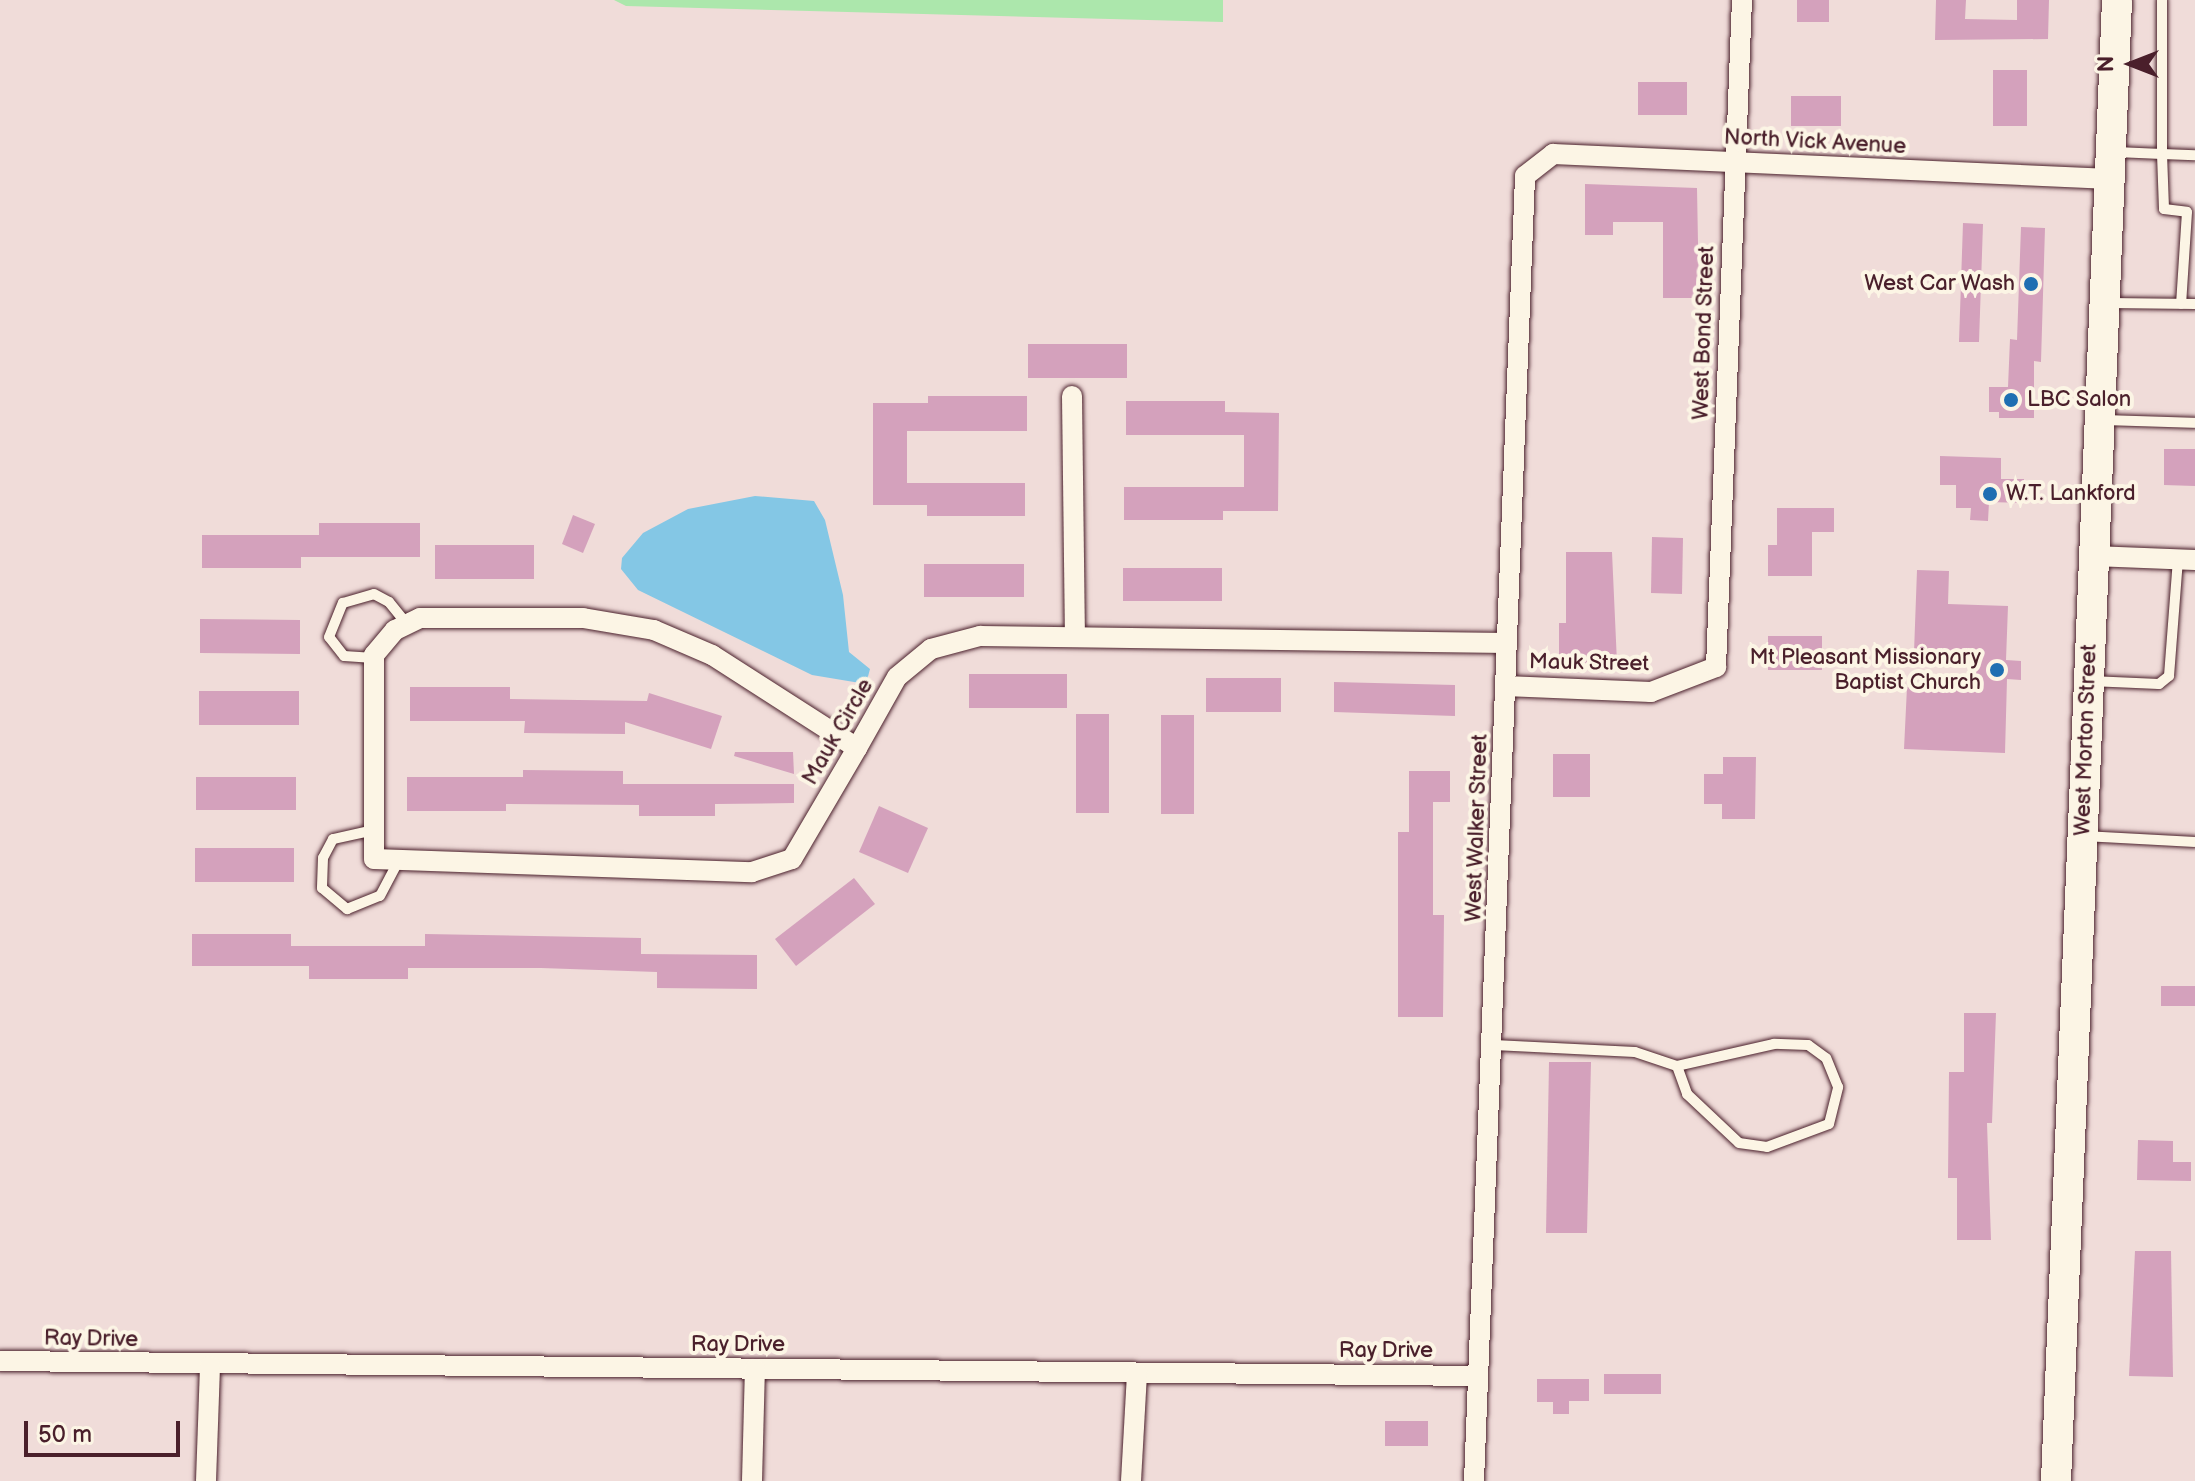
<!DOCTYPE html>
<html>
<head>
<meta charset="utf-8">
<style>
	body { margin:0 }
	#map { position:relative; width:2195px; height:1481px; overflow:hidden; background:#f0dcd9; font-family:"Balsamiq Sans",sans-serif }
	div>[style] { position:absolute }
	.green>* { inset:0; background:#ace7ac }
	.water>* { inset:0; background:#84c7e5 }
	.building>* { inset:0; background:#d4a1bc }
	.roads { filter:drop-shadow(0 0 2px #4a1f2b) drop-shadow(0 0 2px #4a1f2b) }
	.lane>* { height:10px; margin:-5px; padding:0 5px; transform-origin:5px; border-radius:5px; background:#fcf5e5 }
	.street>* { height:20px; margin:-10px; padding:0 10px; transform-origin:10px; border-radius:10px; background:#fcf5e5 }
	.secondary>* { height:30px; margin:-15px; padding:0 15px; transform-origin:15px; border-radius:15px; background:#fcf5e5 }
	.dots>* { width:22px; height:22px; translate:-50% -50%; box-sizing:border-box; border:4px solid #fcf5e5; border-radius:50% }
	span { translate:-50% -50%; white-space:nowrap; text-align:center; line-height:1.15; -webkit-text-stroke:8px #fcf5e5; paint-order:stroke }
	.street-label { font-size:22px; color:#4a1f2b }
	.poi-label { font-size:22px; color:#4a1f2b }
	.right { translate:-100% -50%; text-align:right }
	.left { translate:0 -50%; text-align:left }
	.north { position:absolute; left:2091px; top:24px; width:80px; height:80px; -webkit-text-stroke:6px #fcf5e5; paint-order:stroke; rotate:270deg; font-size:22px; font-weight:700; line-height:32px; text-align:center; color:#4a1f2b }
	.north::after { content:''; display:block; margin:auto; width:28px; height:36px; background:#4a1f2b; clip-path:polygon(50% 0,100% 100%,50% 72%,0 100%) }
	.scale { position:absolute; left:24px; top:1421px; width:156px; height:36px; box-sizing:border-box; border:4px solid #4a1f2b; border-top:0; padding-left:10px; font-size:24px; line-height:28px; white-space:nowrap; color:#4a1f2b; -webkit-text-stroke:6px #fcf5e5; paint-order:stroke }
</style>
</head>
<body>
<div id="map">
	<div class="green">
		<i style="clip-path:polygon(614px 0,1223px 0,1223px 22px,626px 6px)"></i>
	</div>
	<div class="water">
		<i style="clip-path:polygon(755px 496px,814px 501px,825px 520px,843px 595px,849px 652px,870px 669px,866px 684px,812px 675px,638px 590px,621px 569px,622px 558px,643px 533px,688px 509px)"></i>
	</div>
	<div class="building">
		<i style="clip-path:polygon(1797px 0,1829px 0,1829px 22px,1797px 22px)"></i>
		<i style="clip-path:polygon(1936px 0,1966px 0,1965px 19px,2017px 20px,2017px 0,2049px 0,2048px 39px,1935px 40px)"></i>
		<i style="clip-path:polygon(1993px 70px,2027px 70px,2027px 126px,1993px 126px)"></i>
		<i style="clip-path:polygon(1638px 82px,1687px 82px,1687px 115px,1638px 115px)"></i>
		<i style="clip-path:polygon(1791px 96px,1841px 96px,1841px 126px,1791px 126px)"></i>
		<i style="clip-path:polygon(1585px 184px,1697px 188px,1699px 298px,1663px 298px,1663px 222px,1613px 222px,1613px 235px,1585px 235px)"></i>
		<i style="clip-path:polygon(1963px 223px,1983px 224px,1979px 342px,1959px 342px)"></i>
		<i style="clip-path:polygon(2021px 227px,2045px 228px,2041px 362px,2034px 361px,2034px 418px,1999px 418px,1999px 412px,1989px 412px,1989px 387px,2008px 387px,2010px 339px,2017px 340px)"></i>
		<i style="clip-path:polygon(1028px 344px,1127px 344px,1127px 378px,1028px 378px)"></i>
		<i style="clip-path:polygon(928px 396px,1027px 396px,1027px 431px,907px 431px,907px 483px,1025px 483px,1025px 516px,927px 516px,927px 505px,873px 505px,873px 403px,928px 403px)"></i>
		<i style="clip-path:polygon(1126px 401px,1225px 401px,1225px 412px,1279px 413px,1278px 511px,1223px 511px,1223px 520px,1124px 520px,1124px 487px,1244px 487px,1244px 435px,1126px 435px)"></i>
		<i style="clip-path:polygon(2164px 449px,2195px 449px,2195px 486px,2164px 485px)"></i>
		<i style="clip-path:polygon(1940px 456px,2001px 458px,2001px 479px,2024px 479px,2024px 503px,1989px 502px,1988px 521px,1970px 520px,1971px 508px,1956px 508px,1956px 485px,1940px 485px)"></i>
		<i style="clip-path:polygon(1777px 508px,1834px 508px,1834px 532px,1812px 532px,1812px 576px,1768px 576px,1768px 545px,1777px 545px)"></i>
		<i style="clip-path:polygon(573px 515px,595px 524px,583px 553px,562px 544px)"></i>
		<i style="clip-path:polygon(319px 523px,420px 523px,420px 557px,301px 557px,301px 568px,202px 568px,202px 535px,319px 535px)"></i>
		<i style="clip-path:polygon(1652px 537px,1683px 538px,1682px 594px,1651px 593px)"></i>
		<i style="clip-path:polygon(435px 545px,534px 545px,534px 579px,435px 579px)"></i>
		<i style="clip-path:polygon(1566px 552px,1612px 552px,1617px 663px,1559px 663px,1559px 623px,1566px 623px)"></i>
		<i style="clip-path:polygon(924px 564px,1024px 564px,1024px 597px,924px 597px)"></i>
		<i style="clip-path:polygon(1123px 568px,1222px 568px,1222px 601px,1123px 601px)"></i>
		<i style="clip-path:polygon(1917px 570px,1949px 571px,1948px 604px,2008px 606px,2006px 660px,2021px 661px,2021px 680px,2007px 679px,2005px 753px,1904px 749px,1907px 687px,1972px 689px,1973px 653px,1914px 652px)"></i>
		<i style="clip-path:polygon(200px 619px,300px 620px,300px 654px,200px 653px)"></i>
		<i style="clip-path:polygon(1768px 636px,1822px 636px,1822px 670px,1768px 670px)"></i>
		<i style="clip-path:polygon(969px 674px,1067px 674px,1067px 708px,969px 708px)"></i>
		<i style="clip-path:polygon(1206px 678px,1281px 678px,1281px 712px,1206px 712px)"></i>
		<i style="clip-path:polygon(1334px 682px,1455px 685px,1455px 716px,1334px 712px)"></i>
		<i style="clip-path:polygon(410px 687px,510px 687px,510px 699px,647px 701px,649px 693px,722px 716px,711px 749px,625px 722px,625px 734px,524px 733px,525px 721px,410px 721px)"></i>
		<i style="clip-path:polygon(199px 691px,299px 691px,299px 725px,199px 725px)"></i>
		<i style="clip-path:polygon(1076px 714px,1109px 714px,1109px 813px,1076px 813px)"></i>
		<i style="clip-path:polygon(1161px 715px,1194px 715px,1194px 814px,1161px 814px)"></i>
		<i style="clip-path:polygon(735px 752px,793px 752px,794px 774px,734px 756px)"></i>
		<i style="clip-path:polygon(1553px 754px,1590px 754px,1590px 797px,1553px 797px)"></i>
		<i style="clip-path:polygon(1723px 757px,1756px 757px,1755px 819px,1722px 819px,1722px 804px,1704px 804px,1704px 774px,1723px 774px)"></i>
		<i style="clip-path:polygon(523px 770px,623px 771px,623px 784px,794px 784px,794px 803px,715px 804px,715px 816px,639px 816px,639px 805px,506px 804px,506px 811px,407px 811px,407px 777px,523px 777px)"></i>
		<i style="clip-path:polygon(1409px 771px,1450px 771px,1450px 802px,1433px 802px,1433px 915px,1444px 915px,1443px 1017px,1398px 1017px,1398px 832px,1409px 832px)"></i>
		<i style="clip-path:polygon(196px 777px,296px 777px,296px 810px,196px 810px)"></i>
		<i style="clip-path:polygon(879px 806px,928px 828px,908px 873px,859px 852px)"></i>
		<i style="clip-path:polygon(195px 848px,294px 848px,294px 882px,195px 882px)"></i>
		<i style="clip-path:polygon(854px 878px,875px 904px,796px 966px,775px 939px)"></i>
		<i style="clip-path:polygon(192px 934px,291px 934px,291px 946px,425px 946px,425px 934px,641px 938px,641px 954px,757px 955px,757px 989px,657px 988px,657px 972px,541px 968px,408px 968px,408px 979px,309px 979px,309px 966px,192px 966px)"></i>
		<i style="clip-path:polygon(2161px 986px,2195px 986px,2195px 1006px,2161px 1006px)"></i>
		<i style="clip-path:polygon(1964px 1013px,1996px 1013px,1992px 1123px,1987px 1123px,1991px 1240px,1957px 1240px,1957px 1178px,1948px 1178px,1949px 1072px,1964px 1072px)"></i>
		<i style="clip-path:polygon(1549px 1062px,1591px 1062px,1587px 1233px,1546px 1233px)"></i>
		<i style="clip-path:polygon(2138px 1140px,2173px 1141px,2173px 1162px,2191px 1162px,2191px 1181px,2137px 1180px)"></i>
		<i style="clip-path:polygon(2135px 1251px,2171px 1251px,2173px 1377px,2129px 1376px)"></i>
		<i style="clip-path:polygon(1604px 1374px,1661px 1374px,1661px 1394px,1604px 1394px)"></i>
		<i style="clip-path:polygon(1537px 1379px,1589px 1379px,1589px 1401px,1569px 1401px,1569px 1414px,1553px 1414px,1553px 1402px,1537px 1402px)"></i>
		<i style="clip-path:polygon(1385px 1421px,1428px 1421px,1428px 1446px,1385px 1446px)"></i>
	</div>
	<div class="roads">
		<div class="lane">
			<i style="left:2162px;top:0;width:154px;rotate:90deg"></i>
			<i style="left:2162px;top:154px;width:33px;rotate:2deg"></i>
			<i style="left:2116px;top:152px;width:46px;rotate:2.5deg"></i>
			<i style="left:2162px;top:154px;width:55px;rotate:87.9deg"></i>
			<i style="left:2164px;top:209px;width:23px;rotate:7deg"></i>
			<i style="left:2187px;top:212px;width:92px;rotate:93.7deg"></i>
			<i style="left:2109px;top:303px;width:86px;rotate:0.7deg"></i>
			<i style="left:2101px;top:420px;width:94px;rotate:1.8deg"></i>
			<i style="left:374px;top:658px;width:30px;rotate:-176deg"></i>
			<i style="left:344px;top:656px;width:24px;rotate:-128deg"></i>
			<i style="left:329px;top:637px;width:37px;rotate:-68deg"></i>
			<i style="left:343px;top:603px;width:32px;rotate:-16deg"></i>
			<i style="left:374px;top:594px;width:17px;rotate:28deg"></i>
			<i style="left:389px;top:602px;width:28px;rotate:51deg"></i>
			<i style="left:2090px;top:681px;width:69px;rotate:2.5deg"></i>
			<i style="left:2159px;top:684px;width:13px;rotate:-39deg"></i>
			<i style="left:2169px;top:676px;width:116px;rotate:-85.6deg"></i>
			<i style="left:374px;top:830px;width:42px;rotate:167.6deg"></i>
			<i style="left:333px;top:839px;width:21px;rotate:118deg"></i>
			<i style="left:323px;top:858px;width:30px;rotate:92deg"></i>
			<i style="left:322px;top:888px;width:33px;rotate:40deg"></i>
			<i style="left:347px;top:909px;width:35px;rotate:-22deg"></i>
			<i style="left:380px;top:896px;width:41px;rotate:-62.2deg"></i>
			<i style="left:2084px;top:836px;width:111px;rotate:3.1deg"></i>
			<i style="left:1494px;top:1045px;width:141px;rotate:2.8deg"></i>
			<i style="left:1635px;top:1052px;width:44px;rotate:18.4deg"></i>
			<i style="left:1677px;top:1066px;width:30px;rotate:70deg"></i>
			<i style="left:1687px;top:1094px;width:71px;rotate:43.3deg"></i>
			<i style="left:1739px;top:1143px;width:28px;rotate:8deg"></i>
			<i style="left:1767px;top:1147px;width:66px;rotate:-20.4deg"></i>
			<i style="left:1829px;top:1124px;width:38px;rotate:-76deg"></i>
			<i style="left:1838px;top:1087px;width:31px;rotate:-112deg"></i>
			<i style="left:1826px;top:1058px;width:22px;rotate:-144deg"></i>
			<i style="left:1808px;top:1045px;width:34px;rotate:-178deg"></i>
			<i style="left:1774px;top:1044px;width:99px;rotate:167.2deg"></i>
		</div>
		<div class="street">
			<i style="left:1072px;top:396px;width:241px;rotate:89.3deg"></i>
			<i style="left:2093px;top:556px;width:102px;rotate:2.2deg"></i>
			<i style="left:1505px;top:686px;width:146px;rotate:2.4deg"></i>
			<i style="left:1651px;top:692px;width:70px;rotate:-21deg"></i>
			<i style="left:1716px;top:667px;width:668px;rotate:-87.77deg"></i>
			<i style="left:857px;top:748px;width:172px;rotate:-147.3deg"></i>
			<i style="left:712px;top:655px;width:63px;rotate:-156.7deg"></i>
			<i style="left:654px;top:630px;width:72px;rotate:-170.4deg"></i>
			<i style="left:583px;top:618px;width:163px;rotate:180deg"></i>
			<i style="left:420px;top:618px;width:28px;rotate:154deg"></i>
			<i style="left:395px;top:630px;width:33px;rotate:130deg"></i>
			<i style="left:374px;top:655px;width:204px;rotate:90deg"></i>
			<i style="left:374px;top:859px;width:378px;rotate:2deg"></i>
			<i style="left:752px;top:872px;width:42px;rotate:-18deg"></i>
			<i style="left:792px;top:859px;width:129px;rotate:-59.6deg"></i>
			<i style="left:857px;top:748px;width:81px;rotate:-60.6deg"></i>
			<i style="left:897px;top:677px;width:44px;rotate:-39.5deg"></i>
			<i style="left:931px;top:649px;width:51px;rotate:-14.9deg"></i>
			<i style="left:980px;top:636px;width:527px;rotate:0.76deg"></i>
			<i style="left:0;top:1361px;width:1476px;rotate:0.58deg"></i>
			<i style="left:206px;top:1481px;width:115px;rotate:-88deg"></i>
			<i style="left:752px;top:1481px;width:112px;rotate:-88.5deg"></i>
			<i style="left:1131px;top:1481px;width:108px;rotate:-86.8deg"></i>
			<i style="left:1474px;top:1481px;width:1306px;rotate:-87.76deg"></i>
			<i style="left:1525px;top:176px;width:36px;rotate:-38deg"></i>
			<i style="left:1553px;top:154px;width:558px;rotate:2.57deg"></i>
		</div>
		<div class="secondary">
			<i style="left:2056px;top:1481px;width:1482px;rotate:-87.64deg"></i>
		</div>
	</div>
	<div class="dots">
		<i style="left:2031px;top:284px;background:#1f6fb2"></i>
		<i style="left:2011px;top:400px;background:#1f6fb2"></i>
		<i style="left:1990px;top:494px;background:#1f6fb2"></i>
		<i style="left:1997px;top:670px;background:#1f6fb2"></i>
	</div>
	<div class="street-label">
		<span style="left:1815px;top:142px;rotate:3deg">North Vick Avenue</span>
		<span style="left:1704px;top:333px;rotate:-88deg">West Bond Street</span>
		<span style="left:1589px;top:663px;rotate:1deg">Mauk Street</span>
		<span style="left:838px;top:732px;rotate:-60deg">Mauk Circle</span>
		<span style="left:2086px;top:740px;rotate:-88deg">West Morton Street</span>
		<span style="left:1477px;top:828px;rotate:-88deg">West Walker Street</span>
		<span style="left:91px;top:1339px;rotate:1deg">Ray Drive</span>
		<span style="left:738px;top:1345px">Ray Drive</span>
		<span style="left:1386px;top:1351px">Ray Drive</span>
	</div>
	<div class="poi-label">
		<span class="right" style="left:2015px;top:284px">West Car Wash</span>
		<span class="left" style="left:2027px;top:400px">LBC Salon</span>
		<span class="left" style="left:2006px;top:494px">W.T. Lankford</span>
		<span class="right" style="left:1981px;top:670px">Mt Pleasant Missionary<br>Baptist Church</span>
	</div>
	<div class="north">N</div>
	<div class="scale">50 m</div>
</div>
</body>
</html>
